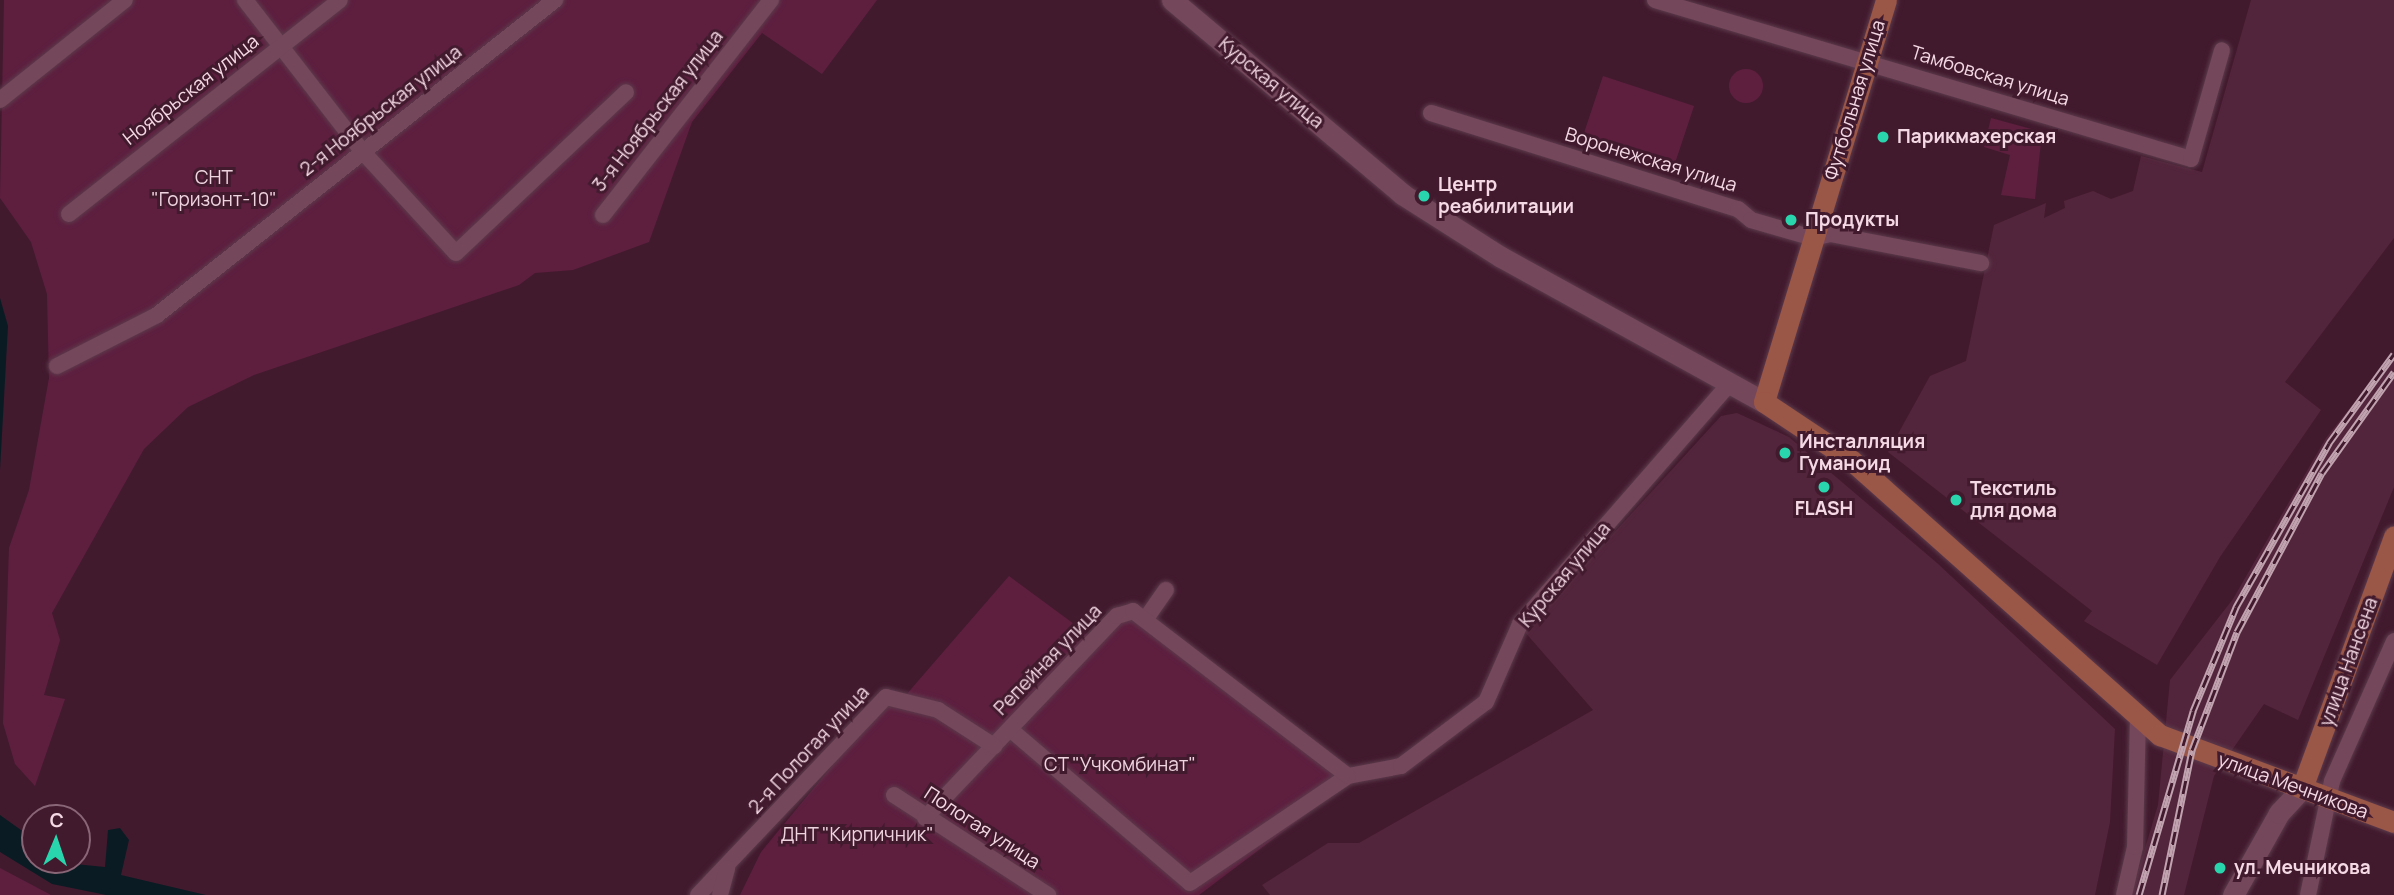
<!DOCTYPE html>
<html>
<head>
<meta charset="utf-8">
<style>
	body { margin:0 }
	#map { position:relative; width:2394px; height:895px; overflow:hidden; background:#421a2e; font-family:Manrope,sans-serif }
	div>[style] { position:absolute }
	.built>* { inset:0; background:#53253c }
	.green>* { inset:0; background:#5e1f3f }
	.round { border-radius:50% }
	.water>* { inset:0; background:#0b1b23 }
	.roads { filter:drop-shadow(0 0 2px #5c3b4c) drop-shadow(0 0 2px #5c3b4c) }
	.minor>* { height:16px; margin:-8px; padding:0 8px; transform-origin:8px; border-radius:8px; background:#74475b }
	.tertiary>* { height:21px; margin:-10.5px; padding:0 10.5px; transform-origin:10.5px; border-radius:10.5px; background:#74475b }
	.secondary>* { height:21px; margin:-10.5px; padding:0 10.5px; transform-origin:10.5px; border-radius:10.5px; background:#9a5647 }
	.rail>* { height:7px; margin-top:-3.5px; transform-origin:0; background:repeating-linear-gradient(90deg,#421a2e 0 13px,#c1a3b0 0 26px); box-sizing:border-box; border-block:2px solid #c1a3b0 }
	.dots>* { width:19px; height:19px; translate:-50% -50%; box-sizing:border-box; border:4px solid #421a2e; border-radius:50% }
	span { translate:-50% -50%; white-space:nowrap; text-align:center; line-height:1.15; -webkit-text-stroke:6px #421a2e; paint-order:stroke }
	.street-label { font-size:19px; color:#f4d9e4 }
	.poi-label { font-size:19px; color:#f4d9e4; font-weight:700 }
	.left { translate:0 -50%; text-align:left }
	.park-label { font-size:19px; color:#eed4de }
	.north { position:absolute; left:21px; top:804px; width:70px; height:70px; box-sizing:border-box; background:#421a2e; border:2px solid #896677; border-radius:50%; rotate:2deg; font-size:19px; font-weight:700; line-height:28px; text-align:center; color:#f4d9e4 }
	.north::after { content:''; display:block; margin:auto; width:24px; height:32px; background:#29d5ac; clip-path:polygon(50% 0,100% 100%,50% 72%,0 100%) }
</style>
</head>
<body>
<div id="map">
	<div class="built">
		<i style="clip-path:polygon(2251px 0,2394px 0,2394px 238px,2285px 382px,2321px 410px,2220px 557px,2157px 665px,2084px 621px,2092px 611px,1888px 452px,1930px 376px,1966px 361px,1994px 225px,2046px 203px,2044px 218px,2065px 208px,2064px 201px,2093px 191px,2111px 199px,2133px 191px,2141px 156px,2202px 172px)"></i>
		<i style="clip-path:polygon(2394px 353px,2394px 487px,2298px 720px,2264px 704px,2214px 776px,2184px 895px,2131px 895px,2158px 805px,2170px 680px,2233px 599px,2326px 438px)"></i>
		<i style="clip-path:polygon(1737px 413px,1789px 437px,1937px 563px,2115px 729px,2110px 822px,2095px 895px,1270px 895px,1262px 885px,1328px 843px,1359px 843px,1593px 710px,1524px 631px,1721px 416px)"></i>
	</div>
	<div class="green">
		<i style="clip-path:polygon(4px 0,877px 0,822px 74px,762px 33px,692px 122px,649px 242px,573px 270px,535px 273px,519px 285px,254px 375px,188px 407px,144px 449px,52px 613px,60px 640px,44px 695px,65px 699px,35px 786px,15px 764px,3px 723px,9px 548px,29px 490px,49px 378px,47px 294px,31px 242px,0 198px)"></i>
		<i class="round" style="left:1729px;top:69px;width:34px;height:34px"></i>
		<i style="clip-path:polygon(1603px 76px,1694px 106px,1673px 169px,1582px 139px)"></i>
		<i style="clip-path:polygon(1991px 118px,2042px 132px,2035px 199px,2001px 195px,2010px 155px,1984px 147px)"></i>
		<i style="clip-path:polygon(1009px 576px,1093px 638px,1129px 603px,1345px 785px,1199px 895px,740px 895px,761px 852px,888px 698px,899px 703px)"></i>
		<i style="clip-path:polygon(0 868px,51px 895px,0 895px)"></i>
	</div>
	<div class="water">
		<i style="clip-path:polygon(0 298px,8px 326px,0 470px)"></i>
		<i style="clip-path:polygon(0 815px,35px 840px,35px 860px,105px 867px,108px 830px,120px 828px,129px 840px,121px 875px,206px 895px,106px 895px,52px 884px,0 852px)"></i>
	</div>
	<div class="roads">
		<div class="minor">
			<i style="left:245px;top:0;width:192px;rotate:52.2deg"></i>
			<i style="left:363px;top:152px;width:137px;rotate:47.4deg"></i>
			<i style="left:456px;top:253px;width:234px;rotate:-43.4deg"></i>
			<i style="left:1655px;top:0;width:559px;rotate:16.52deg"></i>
			<i style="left:2191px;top:159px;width:113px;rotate:-74.1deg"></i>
			<i style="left:0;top:100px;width:160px;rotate:-38.7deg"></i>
			<i style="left:1431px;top:113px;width:322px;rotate:17.4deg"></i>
			<i style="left:1738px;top:209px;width:17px;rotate:40deg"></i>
			<i style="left:1751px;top:220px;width:65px;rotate:16.2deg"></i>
			<i style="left:1813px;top:238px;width:17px;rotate:-13deg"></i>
			<i style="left:1830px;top:234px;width:154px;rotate:10.9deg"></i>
			<i style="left:69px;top:214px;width:345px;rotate:-38.3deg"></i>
			<i style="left:603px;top:215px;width:273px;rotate:-52deg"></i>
			<i style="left:57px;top:366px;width:112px;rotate:-27deg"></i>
			<i style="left:157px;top:315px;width:508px;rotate:-38.36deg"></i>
			<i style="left:1147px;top:617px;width:33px;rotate:-55deg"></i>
			<i style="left:1011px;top:730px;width:235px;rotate:40.5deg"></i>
			<i style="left:1190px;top:883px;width:191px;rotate:-34.1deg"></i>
			<i style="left:1348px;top:776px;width:54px;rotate:-10.7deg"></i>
			<i style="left:1401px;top:766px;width:106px;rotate:-37deg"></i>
			<i style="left:1486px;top:702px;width:85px;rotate:-66.4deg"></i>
			<i style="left:1520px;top:624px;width:318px;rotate:-48.9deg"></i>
			<i style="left:894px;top:795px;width:184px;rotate:33deg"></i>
			<i style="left:925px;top:818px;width:279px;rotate:-46.5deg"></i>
			<i style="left:1117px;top:616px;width:17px;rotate:-17deg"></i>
			<i style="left:1133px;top:611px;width:271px;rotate:37.5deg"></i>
			<i style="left:698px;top:895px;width:273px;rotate:-46.5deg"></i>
			<i style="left:886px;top:697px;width:54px;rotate:14deg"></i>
			<i style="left:938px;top:710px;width:67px;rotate:32.7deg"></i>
			<i style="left:720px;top:895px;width:28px;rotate:-75deg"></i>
			<i style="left:2124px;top:895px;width:49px;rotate:-77.1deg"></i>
			<i style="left:2135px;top:847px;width:129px;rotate:-88.7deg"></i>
			<i style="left:2308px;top:895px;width:116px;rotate:-78.1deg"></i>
			<i style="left:2332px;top:781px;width:153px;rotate:-66.1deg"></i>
		</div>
		<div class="tertiary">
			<i style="left:1172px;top:0;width:301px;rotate:40.1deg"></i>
			<i style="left:1402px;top:194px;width:117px;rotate:32.5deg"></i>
			<i style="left:1501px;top:257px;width:300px;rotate:28.9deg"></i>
			<i style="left:2233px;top:895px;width:94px;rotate:-60.7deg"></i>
			<i style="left:2279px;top:813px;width:34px;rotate:-47deg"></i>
		</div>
		<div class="secondary">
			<i style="left:1886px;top:0;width:420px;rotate:106.9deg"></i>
			<i style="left:1764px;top:402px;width:105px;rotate:33.7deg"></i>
			<i style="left:1851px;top:460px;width:414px;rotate:41.7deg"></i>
			<i style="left:2160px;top:735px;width:250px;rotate:20.4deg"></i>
			<i style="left:2302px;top:788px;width:268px;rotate:-69.9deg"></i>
		</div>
	</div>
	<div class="rail">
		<i style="left:2139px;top:895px;width:192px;rotate:-73.6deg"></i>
		<i style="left:2193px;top:711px;width:113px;rotate:-67.5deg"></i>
		<i style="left:2236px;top:607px;width:189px;rotate:-60.4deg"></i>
		<i style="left:2329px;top:443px;width:110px;rotate:-53.9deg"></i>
		<i style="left:2162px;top:895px;width:148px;rotate:-78.3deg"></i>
		<i style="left:2192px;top:750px;width:126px;rotate:-69.1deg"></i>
		<i style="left:2237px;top:632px;width:180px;rotate:-61.9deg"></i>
		<i style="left:2322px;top:473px;width:124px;rotate:-54.5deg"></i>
	</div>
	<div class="dots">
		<i style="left:1883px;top:137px;background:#29d5ac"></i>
		<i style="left:1424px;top:196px;background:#29d5ac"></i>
		<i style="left:1791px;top:220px;background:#29d5ac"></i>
		<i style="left:1785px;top:453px;background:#29d5ac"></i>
		<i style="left:1824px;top:487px;background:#29d5ac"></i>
		<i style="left:1956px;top:500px;background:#29d5ac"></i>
		<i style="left:2220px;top:868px;background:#29d5ac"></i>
	</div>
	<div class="street-label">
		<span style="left:1990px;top:76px;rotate:17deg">Тамбовская улица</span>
		<span style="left:1271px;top:83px;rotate:40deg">Курская улица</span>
		<span style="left:191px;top:90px;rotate:-38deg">Ноябрьская улица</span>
		<span style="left:1855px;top:100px;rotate:-73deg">Футбольная улица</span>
		<span style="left:381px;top:111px;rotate:-38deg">2-я Ноябрьская улица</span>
		<span style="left:658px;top:111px;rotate:-52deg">3-я Ноябрьская улица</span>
		<span style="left:1651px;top:160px;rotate:17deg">Воронежская улица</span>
		<span style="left:1565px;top:575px;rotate:-50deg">Курская улица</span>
		<span style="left:1048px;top:660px;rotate:-46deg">Репейная улица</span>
		<span style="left:2349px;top:662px;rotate:-70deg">улица Нансена</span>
		<span style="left:809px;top:750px;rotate:-47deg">2-я Пологая улица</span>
		<span style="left:2293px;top:786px;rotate:20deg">улица Мечникова</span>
		<span style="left:982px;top:828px;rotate:33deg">Пологая улица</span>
	</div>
	<div class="poi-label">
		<span class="left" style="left:1897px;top:137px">Парикмахерская</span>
		<span class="left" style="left:1438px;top:196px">Центр<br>реабилитации</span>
		<span class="left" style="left:1805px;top:220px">Продукты</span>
		<span class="left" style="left:1799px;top:453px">Инсталляция<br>Гуманоид</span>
		<span class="left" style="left:1970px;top:500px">Текстиль<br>для дома</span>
		<span style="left:1824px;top:509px">FLASH</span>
		<span class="left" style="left:2234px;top:868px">ул. Мечникова</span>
	</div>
	<div class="park-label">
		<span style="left:214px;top:189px">СНТ<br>"Горизонт-10"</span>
		<span style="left:1120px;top:765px">СТ "Учкомбинат"</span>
		<span style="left:857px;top:835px">ДНТ "Кирпичник"</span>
	</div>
	<div class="north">С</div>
</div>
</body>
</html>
